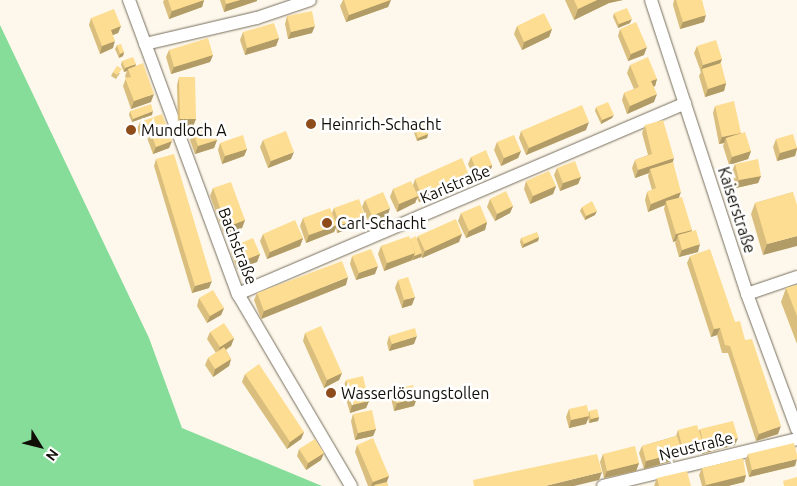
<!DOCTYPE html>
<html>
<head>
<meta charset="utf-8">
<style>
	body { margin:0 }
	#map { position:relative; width:797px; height:486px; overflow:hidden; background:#fef8ec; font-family:Ubuntu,sans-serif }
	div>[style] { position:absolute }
	.forest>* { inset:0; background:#85dd99 }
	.roads { filter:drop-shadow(0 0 1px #766e5c) drop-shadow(0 0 1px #766e5c) }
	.street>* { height:12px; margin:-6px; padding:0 6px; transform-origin:6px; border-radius:6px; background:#fff }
	.wall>* { inset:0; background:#dabe7d }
	.shaded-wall>* { inset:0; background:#b19b66 }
	.building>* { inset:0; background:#fddd91 }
	.dots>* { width:14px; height:14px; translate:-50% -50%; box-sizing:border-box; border:2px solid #fff; border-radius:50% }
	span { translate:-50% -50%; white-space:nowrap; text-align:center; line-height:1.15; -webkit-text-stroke:5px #fff; paint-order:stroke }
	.poi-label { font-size:16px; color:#110e07 }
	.left { translate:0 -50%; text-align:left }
	.street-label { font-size:16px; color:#110e07 }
	.north { position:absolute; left:15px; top:421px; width:50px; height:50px; -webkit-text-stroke:4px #fff; paint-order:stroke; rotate:126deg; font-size:14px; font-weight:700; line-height:20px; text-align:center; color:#110e07 }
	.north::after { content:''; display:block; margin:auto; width:18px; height:22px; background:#110e07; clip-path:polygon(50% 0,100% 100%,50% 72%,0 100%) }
</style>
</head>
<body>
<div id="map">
	<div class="forest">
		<i style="clip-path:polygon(0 25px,149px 338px,182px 428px,322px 486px,0 486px)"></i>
	</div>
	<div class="roads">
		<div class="street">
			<i style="left:129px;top:0;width:314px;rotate:69.7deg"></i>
			<i style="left:238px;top:294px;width:223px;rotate:59.5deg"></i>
			<i style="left:651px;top:0;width:309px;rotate:71.9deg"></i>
			<i style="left:747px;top:294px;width:144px;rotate:69.7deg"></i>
			<i style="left:145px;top:44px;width:115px;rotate:-13.1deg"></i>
			<i style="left:257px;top:18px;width:56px;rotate:-18.8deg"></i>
			<i style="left:238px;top:294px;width:486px;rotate:-23.1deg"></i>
			<i style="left:747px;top:294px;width:53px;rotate:-18.8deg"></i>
			<i style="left:603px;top:486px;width:200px;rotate:-13.6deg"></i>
		</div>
	</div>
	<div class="wall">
		<i style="clip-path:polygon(164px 0,204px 0,202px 7px,169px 19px,163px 2px)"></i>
		<i style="clip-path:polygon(220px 0,257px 0,257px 1px,224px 12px)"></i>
		<i style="clip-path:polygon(343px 0,391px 0,388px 7px,346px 22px,340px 6px)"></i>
		<i style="clip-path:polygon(565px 0,623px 0,609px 3px,574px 20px)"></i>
		<i style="clip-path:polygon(674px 0,702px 0,704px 22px,680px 29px,673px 5px)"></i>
		<i style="clip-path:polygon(614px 13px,630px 23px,618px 28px,613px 17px)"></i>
		<i style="clip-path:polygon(287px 16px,312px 33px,288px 39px,285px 24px)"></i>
		<i style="clip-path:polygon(91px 18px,121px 26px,118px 33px,113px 35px,113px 48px,100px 54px,89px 25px)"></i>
		<i style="clip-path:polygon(517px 26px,552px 29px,549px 37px,522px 50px,514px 34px)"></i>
		<i style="clip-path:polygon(620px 29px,644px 55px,628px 61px,618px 36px)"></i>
		<i style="clip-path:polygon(243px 32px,279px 38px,276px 46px,245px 55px,240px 40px)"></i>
		<i style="clip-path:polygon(117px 45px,124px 52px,123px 56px,119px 58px,115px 49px)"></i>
		<i style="clip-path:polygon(697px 46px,722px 59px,720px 64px,726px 83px,724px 91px,705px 97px,699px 76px,701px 72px,694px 53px)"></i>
		<i style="clip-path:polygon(169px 50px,213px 55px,210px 62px,171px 74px,166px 57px)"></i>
		<i style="clip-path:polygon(122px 61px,136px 66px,151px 102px,131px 109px,123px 86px,126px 78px,125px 76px,127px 71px,124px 72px,121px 65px)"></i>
		<i style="clip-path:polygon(630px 65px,657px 79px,655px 86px,653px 87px,654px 102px,627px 114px,622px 100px,624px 93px,634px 89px,627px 73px)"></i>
		<i style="clip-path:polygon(113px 72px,120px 73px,116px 79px,111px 76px)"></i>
		<i style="clip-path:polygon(179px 77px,196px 119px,193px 126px,178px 127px,177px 85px)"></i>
		<i style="clip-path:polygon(715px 106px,741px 133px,740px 134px,751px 151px,748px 159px,729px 165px,723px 146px,724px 143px,719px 144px,713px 113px)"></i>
		<i style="clip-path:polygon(596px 107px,612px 118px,601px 124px,595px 111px)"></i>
		<i style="clip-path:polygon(130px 111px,152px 115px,132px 122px,129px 115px)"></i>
		<i style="clip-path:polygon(140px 122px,172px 141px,169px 148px,153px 154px,146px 135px,140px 137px,137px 129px)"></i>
		<i style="clip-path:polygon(645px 125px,673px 162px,679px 197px,692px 230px,691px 231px,698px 252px,679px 257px,675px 243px,676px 241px,673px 242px,664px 209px,665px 205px,648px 212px,645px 200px,647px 192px,652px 190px,648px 176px,649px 173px,635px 178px,632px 168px,635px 160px,648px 155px,642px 133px)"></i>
		<i style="clip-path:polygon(414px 126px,428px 134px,427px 138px,417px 141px,413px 130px)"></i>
		<i style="clip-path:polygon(586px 130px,526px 155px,519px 138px,521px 131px)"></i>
		<i style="clip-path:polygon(193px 132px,217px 140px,214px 148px,195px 154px,190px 140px)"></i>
		<i style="clip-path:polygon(776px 139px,797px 147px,797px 149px,795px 156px,777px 161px,773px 147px)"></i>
		<i style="clip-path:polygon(263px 140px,291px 159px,268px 168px,260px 147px)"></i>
		<i style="clip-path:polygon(497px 142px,521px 151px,518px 158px,501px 166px,494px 150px)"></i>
		<i style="clip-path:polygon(220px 143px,247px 149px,244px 156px,222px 164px,218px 150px)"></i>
		<i style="clip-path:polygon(471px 157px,492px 165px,490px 173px,475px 179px,468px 164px)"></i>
		<i style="clip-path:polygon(156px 159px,209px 288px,192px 293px,154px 166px)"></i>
		<i style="clip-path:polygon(735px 164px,761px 176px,758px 183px,736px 188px,732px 171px)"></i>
		<i style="clip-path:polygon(557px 168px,581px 177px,578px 184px,560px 191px,554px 175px)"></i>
		<i style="clip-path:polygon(468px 173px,466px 181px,419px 202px,417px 198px,415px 203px,397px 212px,390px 197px,393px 189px,413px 185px,415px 179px)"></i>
		<i style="clip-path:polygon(526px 181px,556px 186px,553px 194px,530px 204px,524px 189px)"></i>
		<i style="clip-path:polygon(213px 188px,245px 220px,242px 228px,224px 234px,210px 196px)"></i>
		<i style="clip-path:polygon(793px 192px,763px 255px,751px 214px,755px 203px)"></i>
		<i style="clip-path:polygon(490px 199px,513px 206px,510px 213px,495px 221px,487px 207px)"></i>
		<i style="clip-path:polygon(365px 200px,388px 215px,369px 223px,362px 207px)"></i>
		<i style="clip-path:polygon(582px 207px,595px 215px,585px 220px,580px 211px)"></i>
		<i style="clip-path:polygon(334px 208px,362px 225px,337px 233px,336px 228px,334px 232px,306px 243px,300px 226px,303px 218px,332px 213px)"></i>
		<i style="clip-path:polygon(461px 213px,487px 222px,485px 230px,466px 238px,458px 221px)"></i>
		<i style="clip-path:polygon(263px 234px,303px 238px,300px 246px,267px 259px,260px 241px)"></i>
		<i style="clip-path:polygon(462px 234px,459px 242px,422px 258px,421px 256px,421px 257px,413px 260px,384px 271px,378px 254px,381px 246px,410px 239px,417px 239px,418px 236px)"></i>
		<i style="clip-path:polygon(539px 237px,538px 241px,522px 248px,520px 242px,521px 238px)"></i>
		<i style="clip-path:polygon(234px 246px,260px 254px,257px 262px,237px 269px,231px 253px)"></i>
		<i style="clip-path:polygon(352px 256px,375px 274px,356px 280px,350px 264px)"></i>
		<i style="clip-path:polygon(690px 256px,735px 322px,745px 340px,778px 434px,756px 441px,728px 353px,722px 353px,717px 335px,711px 337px,687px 263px)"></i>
		<i style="clip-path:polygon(398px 280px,412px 305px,402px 308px,395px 288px)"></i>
		<i style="clip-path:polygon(346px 285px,261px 319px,254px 300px,257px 293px)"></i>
		<i style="clip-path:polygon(797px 285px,797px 344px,781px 302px,786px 288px)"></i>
		<i style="clip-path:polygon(199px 298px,224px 308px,221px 315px,207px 323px,197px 306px)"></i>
		<i style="clip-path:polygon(210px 332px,234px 338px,231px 346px,226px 350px,231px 359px,229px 366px,213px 377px,205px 365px,208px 358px,216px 353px,207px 339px)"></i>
		<i style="clip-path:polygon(305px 333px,342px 373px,339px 380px,324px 388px,303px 341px)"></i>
		<i style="clip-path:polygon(389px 336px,414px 344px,389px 351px,387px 343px)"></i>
		<i style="clip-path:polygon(245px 374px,304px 432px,301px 439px,287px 449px,242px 382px)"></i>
		<i style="clip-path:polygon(346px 380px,369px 401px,366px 408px,350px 413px,343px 388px)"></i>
		<i style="clip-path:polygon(393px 390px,417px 398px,414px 406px,394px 411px,391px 398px)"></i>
		<i style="clip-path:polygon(569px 409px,588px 413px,589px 411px,599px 417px,598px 421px,589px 423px,588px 418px,586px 424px,569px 428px,566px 417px)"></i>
		<i style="clip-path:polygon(353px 414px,376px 429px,373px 436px,355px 440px,351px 421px)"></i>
		<i style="clip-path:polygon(700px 429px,735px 445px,702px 454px,700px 446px,699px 448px,681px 453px,679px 459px,644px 469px,639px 453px,642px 446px,676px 436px,678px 430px,699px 431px)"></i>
		<i style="clip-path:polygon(357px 445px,389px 476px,387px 482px,388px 486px,368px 486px,355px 452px)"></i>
		<i style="clip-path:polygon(299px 449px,324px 453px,321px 460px,306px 470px,297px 456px)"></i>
		<i style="clip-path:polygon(603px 454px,639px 463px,636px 471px,604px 478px,600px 462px)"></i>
		<i style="clip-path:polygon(748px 454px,795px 466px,749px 477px,745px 461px)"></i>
		<i style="clip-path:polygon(702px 468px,746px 475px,744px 482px,728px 486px,702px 486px,699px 475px)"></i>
		<i style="clip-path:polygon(657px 478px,691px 486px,654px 486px)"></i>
	</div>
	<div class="shaded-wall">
		<i style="clip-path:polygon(204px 0,202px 7px,169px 19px,172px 11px)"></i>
		<i style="clip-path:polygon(240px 0,257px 0,257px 1px,224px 12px,226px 4px)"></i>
		<i style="clip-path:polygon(391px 0,388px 7px,346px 22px,349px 15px)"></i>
		<i style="clip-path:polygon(597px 0,623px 0,609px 3px,574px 20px,578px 9px)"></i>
		<i style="clip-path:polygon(706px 15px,704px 22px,680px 29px,683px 22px)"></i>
		<i style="clip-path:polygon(632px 19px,630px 23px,618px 28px,619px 24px)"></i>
		<i style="clip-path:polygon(121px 26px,118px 33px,108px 37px,111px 30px)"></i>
		<i style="clip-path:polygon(315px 26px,312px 33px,288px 39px,291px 32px)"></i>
		<i style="clip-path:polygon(552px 29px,549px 37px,522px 50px,524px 42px)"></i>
		<i style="clip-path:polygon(279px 38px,276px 46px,245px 55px,247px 48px)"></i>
		<i style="clip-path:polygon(115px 41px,113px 48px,100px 54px,102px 46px)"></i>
		<i style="clip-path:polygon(647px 47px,644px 55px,628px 61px,631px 54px)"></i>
		<i style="clip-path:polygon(124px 52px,123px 56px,119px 58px,120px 54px)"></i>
		<i style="clip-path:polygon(213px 55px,210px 62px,171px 74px,174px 67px)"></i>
		<i style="clip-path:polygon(722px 59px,719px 66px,702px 69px,700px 73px,703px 65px)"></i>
		<i style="clip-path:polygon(136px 64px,135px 68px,128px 69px,127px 71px,124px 72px,125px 68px)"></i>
		<i style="clip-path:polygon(657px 79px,655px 86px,648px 89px,651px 81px)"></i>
		<i style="clip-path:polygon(726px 83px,724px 91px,705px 97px,708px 89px)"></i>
		<i style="clip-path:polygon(154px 94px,151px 102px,131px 109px,134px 101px)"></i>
		<i style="clip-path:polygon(657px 94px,654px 102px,627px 114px,630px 106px)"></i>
		<i style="clip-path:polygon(153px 111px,152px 115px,132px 122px,133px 119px)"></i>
		<i style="clip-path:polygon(614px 115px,612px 118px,601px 124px,602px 120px)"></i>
		<i style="clip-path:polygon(180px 119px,196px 119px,193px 126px,178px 127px)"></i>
		<i style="clip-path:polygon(589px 122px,586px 130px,526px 155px,529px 148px)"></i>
		<i style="clip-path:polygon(149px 128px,146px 135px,140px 137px,142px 130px)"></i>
		<i style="clip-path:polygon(741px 133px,738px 140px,726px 138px,724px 143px,719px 144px,722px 137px)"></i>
		<i style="clip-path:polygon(428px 134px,427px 138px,417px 141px,418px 138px)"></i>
		<i style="clip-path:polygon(217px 140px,214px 148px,195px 154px,198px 146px)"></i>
		<i style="clip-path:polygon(172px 141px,169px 148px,153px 154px,156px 147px)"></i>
		<i style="clip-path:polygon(797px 148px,795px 156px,777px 161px,780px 153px)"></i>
		<i style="clip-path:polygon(247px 149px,244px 156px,222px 164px,225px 156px)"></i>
		<i style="clip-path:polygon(521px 151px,518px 158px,501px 166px,504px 158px)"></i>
		<i style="clip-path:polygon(751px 151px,748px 159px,729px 165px,732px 157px)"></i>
		<i style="clip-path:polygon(294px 152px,291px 159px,268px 168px,271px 161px)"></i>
		<i style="clip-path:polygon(674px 158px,672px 165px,650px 169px,649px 173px,635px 178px,638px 170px)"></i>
		<i style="clip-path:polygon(492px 165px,490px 173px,475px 179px,477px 172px)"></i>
		<i style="clip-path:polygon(468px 173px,466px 181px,419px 202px,421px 194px)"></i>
		<i style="clip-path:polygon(761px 176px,758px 183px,736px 188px,739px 180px)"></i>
		<i style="clip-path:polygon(581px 177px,578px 184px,560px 191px,563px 183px)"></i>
		<i style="clip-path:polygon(556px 186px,553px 194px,530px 204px,533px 196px)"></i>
		<i style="clip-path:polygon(681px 192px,678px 200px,666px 201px,665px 205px,648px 212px,651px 204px)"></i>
		<i style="clip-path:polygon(418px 196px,415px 203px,397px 212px,399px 204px)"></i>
		<i style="clip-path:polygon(513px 206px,510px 213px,495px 221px,497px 214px)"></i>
		<i style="clip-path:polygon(390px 208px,388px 215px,369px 223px,372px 216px)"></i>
		<i style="clip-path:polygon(597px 211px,595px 215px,585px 220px,586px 216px)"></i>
		<i style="clip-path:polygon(365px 217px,362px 225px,337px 233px,340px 225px)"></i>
		<i style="clip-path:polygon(245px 220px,242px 228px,224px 234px,227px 227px)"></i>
		<i style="clip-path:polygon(487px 222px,485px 230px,466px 238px,469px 231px)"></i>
		<i style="clip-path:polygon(337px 225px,334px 232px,306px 243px,309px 235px)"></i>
		<i style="clip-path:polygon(692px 230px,689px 237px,678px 235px,676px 241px,673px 242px,676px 234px)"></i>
		<i style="clip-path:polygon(462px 234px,459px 242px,422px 258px,425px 251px)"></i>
		<i style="clip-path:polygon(797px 236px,797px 246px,763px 255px,767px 244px)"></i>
		<i style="clip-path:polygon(539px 237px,538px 241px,522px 248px,524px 244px)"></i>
		<i style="clip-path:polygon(303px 238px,300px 246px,267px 259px,270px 252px)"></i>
		<i style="clip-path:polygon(700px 244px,698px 252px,679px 257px,682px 250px)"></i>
		<i style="clip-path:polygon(415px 253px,412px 260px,384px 271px,387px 263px)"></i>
		<i style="clip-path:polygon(422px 253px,421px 257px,413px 260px,414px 256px)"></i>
		<i style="clip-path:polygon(260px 254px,257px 262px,237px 269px,240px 262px)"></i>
		<i style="clip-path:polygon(378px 266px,375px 274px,356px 280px,359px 273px)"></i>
		<i style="clip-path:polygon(348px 277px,346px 285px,261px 319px,264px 311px)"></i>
		<i style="clip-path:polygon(212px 281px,209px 288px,192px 293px,195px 286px)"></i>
		<i style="clip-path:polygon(415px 297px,412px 305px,402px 308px,404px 300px)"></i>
		<i style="clip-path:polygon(224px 308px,221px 315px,207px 323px,210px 316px)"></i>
		<i style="clip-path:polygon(720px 328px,717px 335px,711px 337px,714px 329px)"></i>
		<i style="clip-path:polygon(417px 336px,414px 344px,389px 351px,392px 344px)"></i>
		<i style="clip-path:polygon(234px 338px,231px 346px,217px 355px,220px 347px)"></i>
		<i style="clip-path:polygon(231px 359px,229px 366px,213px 377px,215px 369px)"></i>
		<i style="clip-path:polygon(342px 373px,339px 380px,324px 388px,327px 380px)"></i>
		<i style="clip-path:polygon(417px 398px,414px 406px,394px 411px,397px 403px)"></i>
		<i style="clip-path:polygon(369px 401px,366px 408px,350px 413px,352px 405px)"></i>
		<i style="clip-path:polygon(589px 416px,586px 424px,569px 428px,571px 420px)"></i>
		<i style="clip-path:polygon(599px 417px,598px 421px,589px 423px,591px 419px)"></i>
		<i style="clip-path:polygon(781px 426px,778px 434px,756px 441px,759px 434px)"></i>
		<i style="clip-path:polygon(376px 429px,373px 436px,355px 440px,358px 433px)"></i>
		<i style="clip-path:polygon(304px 432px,301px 439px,287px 449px,290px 442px)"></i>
		<i style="clip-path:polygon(738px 438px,735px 445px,702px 454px,704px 446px)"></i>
		<i style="clip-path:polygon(702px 440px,699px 448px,681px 453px,679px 459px,644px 469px,646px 461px,680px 452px,682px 446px)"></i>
		<i style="clip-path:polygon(324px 453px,321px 460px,306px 470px,308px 463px)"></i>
		<i style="clip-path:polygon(797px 459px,795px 466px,749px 477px,752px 470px)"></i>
		<i style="clip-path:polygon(639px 463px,636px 471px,604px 478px,607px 471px)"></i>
		<i style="clip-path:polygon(602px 472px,599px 480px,574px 486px,545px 486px)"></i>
		<i style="clip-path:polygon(746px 475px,744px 482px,728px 486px,706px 486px,706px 485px)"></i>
		<i style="clip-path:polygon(389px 476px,386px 483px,371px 486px,373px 482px)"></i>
	</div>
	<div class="building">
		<i style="clip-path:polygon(168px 0,204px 0,172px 11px)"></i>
		<i style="clip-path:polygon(225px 0,240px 0,226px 4px)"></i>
		<i style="clip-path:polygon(344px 0,390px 0,349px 15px)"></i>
		<i style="clip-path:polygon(574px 0,597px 0,578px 9px)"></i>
		<i style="clip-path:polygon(676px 0,702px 0,706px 15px,683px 22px)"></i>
		<i style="clip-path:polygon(627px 8px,632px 19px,619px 24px,614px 13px)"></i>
		<i style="clip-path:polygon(114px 9px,121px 26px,111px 30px,115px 41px,102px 46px,91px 18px)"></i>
		<i style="clip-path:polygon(312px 11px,315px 26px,291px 32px,287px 16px)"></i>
		<i style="clip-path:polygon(544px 13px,552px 29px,524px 42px,517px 26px)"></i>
		<i style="clip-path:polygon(636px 22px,647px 47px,631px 54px,620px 29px)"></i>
		<i style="clip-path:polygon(274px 23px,279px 38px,247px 48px,243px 32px)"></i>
		<i style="clip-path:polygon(208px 38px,213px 55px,174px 67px,169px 50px)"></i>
		<i style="clip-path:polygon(716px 40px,722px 59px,703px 65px,697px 46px)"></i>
		<i style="clip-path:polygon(121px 44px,124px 52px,120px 54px,117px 45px)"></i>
		<i style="clip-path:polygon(133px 57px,136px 64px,125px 68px,122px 61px)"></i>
		<i style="clip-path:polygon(648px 57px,657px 79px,651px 81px,657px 94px,630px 106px,624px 93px,639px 87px,630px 65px)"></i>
		<i style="clip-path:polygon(143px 63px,154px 94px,134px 101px,125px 78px,131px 77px,128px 69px)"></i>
		<i style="clip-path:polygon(721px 63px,726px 83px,708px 89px,702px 69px)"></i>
		<i style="clip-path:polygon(117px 66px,122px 69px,117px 75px,113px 72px)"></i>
		<i style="clip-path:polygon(179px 77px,195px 77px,196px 119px,180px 119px)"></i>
		<i style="clip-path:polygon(734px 101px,741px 133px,722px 137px,715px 106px)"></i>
		<i style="clip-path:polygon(608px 102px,614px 115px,602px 120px,596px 107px)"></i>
		<i style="clip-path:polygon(151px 104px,153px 111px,133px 119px,130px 111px)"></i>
		<i style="clip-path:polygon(582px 105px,589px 122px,529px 148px,521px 131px)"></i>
		<i style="clip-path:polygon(162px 114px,172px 141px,156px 147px,149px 128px,142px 130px,140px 122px)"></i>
		<i style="clip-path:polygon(663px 120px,674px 158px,638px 170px,635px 160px,652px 154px,645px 125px)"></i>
		<i style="clip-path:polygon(424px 122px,428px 134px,418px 138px,414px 126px)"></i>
		<i style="clip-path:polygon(212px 126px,217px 140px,198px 146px,193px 132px)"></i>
		<i style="clip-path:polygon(286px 131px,294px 152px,271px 161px,263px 140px)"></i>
		<i style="clip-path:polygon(745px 132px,751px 151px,732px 157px,726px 138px)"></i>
		<i style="clip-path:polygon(793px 134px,797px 148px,780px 153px,776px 139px)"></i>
		<i style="clip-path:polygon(243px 135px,247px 149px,225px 156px,220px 143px)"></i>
		<i style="clip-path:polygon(514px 135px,521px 151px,504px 158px,497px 142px)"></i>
		<i style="clip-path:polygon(486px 150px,492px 165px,477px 172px,471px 157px)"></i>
		<i style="clip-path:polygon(174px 154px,212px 281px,195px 286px,156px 159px)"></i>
		<i style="clip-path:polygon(462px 158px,468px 173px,421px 194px,415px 179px)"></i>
		<i style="clip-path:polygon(758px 159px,761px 176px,739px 180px,735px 164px)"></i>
		<i style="clip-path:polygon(575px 161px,581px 177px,563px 183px,557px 168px)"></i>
		<i style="clip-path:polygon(673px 162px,681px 192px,651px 204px,647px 192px,656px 188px,650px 169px)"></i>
		<i style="clip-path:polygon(549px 171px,556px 186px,533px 196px,526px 181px)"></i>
		<i style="clip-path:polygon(411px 181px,418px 196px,399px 204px,393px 189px)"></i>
		<i style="clip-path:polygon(231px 182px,245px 220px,227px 227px,213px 188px)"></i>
		<i style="clip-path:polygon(506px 191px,513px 206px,497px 214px,490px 199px)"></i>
		<i style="clip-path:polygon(383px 192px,390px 208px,372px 216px,365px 200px)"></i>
		<i style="clip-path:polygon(793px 192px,797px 205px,797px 236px,767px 244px,755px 203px)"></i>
		<i style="clip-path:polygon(682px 197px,692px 230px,676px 234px,666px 201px)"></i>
		<i style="clip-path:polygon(359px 199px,365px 217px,340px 225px,334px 208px)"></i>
		<i style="clip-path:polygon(592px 201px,597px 211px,586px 216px,582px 207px)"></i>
		<i style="clip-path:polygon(480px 205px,487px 222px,469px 231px,461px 213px)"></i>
		<i style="clip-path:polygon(330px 208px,337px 225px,309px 235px,303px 218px)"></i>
		<i style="clip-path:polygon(456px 219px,462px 234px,425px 251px,418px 236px)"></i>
		<i style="clip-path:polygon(295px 220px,303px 238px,270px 252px,263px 234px)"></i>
		<i style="clip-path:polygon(696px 230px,700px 244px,682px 250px,678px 235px)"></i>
		<i style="clip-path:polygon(537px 232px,539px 237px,524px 244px,521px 238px)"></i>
		<i style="clip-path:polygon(409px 236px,415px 253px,387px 263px,381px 246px)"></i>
		<i style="clip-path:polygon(416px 236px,422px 253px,414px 256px,415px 253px,410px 239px)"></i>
		<i style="clip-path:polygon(253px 238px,260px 254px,240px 262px,234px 246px)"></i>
		<i style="clip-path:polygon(371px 249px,378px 266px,359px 273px,352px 256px)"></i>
		<i style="clip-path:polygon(710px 249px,735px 322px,740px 321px,745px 340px,752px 339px,781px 426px,759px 434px,730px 346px,725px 345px,720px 328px,714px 329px,690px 256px)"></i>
		<i style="clip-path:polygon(342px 261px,348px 277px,264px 311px,257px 293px)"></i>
		<i style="clip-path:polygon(408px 277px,415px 297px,404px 300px,398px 280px)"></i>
		<i style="clip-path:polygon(797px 285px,797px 316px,786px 288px)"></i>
		<i style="clip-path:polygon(213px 290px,224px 308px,210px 316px,199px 298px)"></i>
		<i style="clip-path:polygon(224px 323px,234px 338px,220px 347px,210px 332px)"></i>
		<i style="clip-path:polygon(321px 326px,342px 373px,327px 380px,305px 333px)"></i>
		<i style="clip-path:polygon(415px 328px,417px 336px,392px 344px,389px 336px)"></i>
		<i style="clip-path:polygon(224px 347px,231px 359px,215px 369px,208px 358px)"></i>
		<i style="clip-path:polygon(259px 364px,304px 432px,290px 442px,245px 374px)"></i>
		<i style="clip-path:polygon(363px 376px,369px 401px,352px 405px,346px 380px)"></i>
		<i style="clip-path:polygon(413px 385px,417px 398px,397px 403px,393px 390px)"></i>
		<i style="clip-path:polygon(587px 405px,589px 416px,571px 420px,569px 409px)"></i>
		<i style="clip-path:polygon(597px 409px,599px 417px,591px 419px,589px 411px)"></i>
		<i style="clip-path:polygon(372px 410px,376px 429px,358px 433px,353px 414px)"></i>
		<i style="clip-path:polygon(733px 421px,738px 438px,704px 446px,700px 429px)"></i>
		<i style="clip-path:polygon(697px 425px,702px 440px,682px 446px,678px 430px)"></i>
		<i style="clip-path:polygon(677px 436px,682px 452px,646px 461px,642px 446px)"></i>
		<i style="clip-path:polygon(373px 438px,389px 476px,373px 482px,357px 445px)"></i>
		<i style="clip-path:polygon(315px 439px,324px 453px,308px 463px,299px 449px)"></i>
		<i style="clip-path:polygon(794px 443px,797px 455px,797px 459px,752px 470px,748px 454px)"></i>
		<i style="clip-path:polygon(635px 446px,639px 463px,607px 471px,603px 454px)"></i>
		<i style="clip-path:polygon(597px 454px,602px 472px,545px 486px,474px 486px,473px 480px)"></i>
		<i style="clip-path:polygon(743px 458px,746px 475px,706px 485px,702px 468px)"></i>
		<i style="clip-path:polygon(687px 471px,691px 486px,659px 486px,657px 478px)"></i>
		<i style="clip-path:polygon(797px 477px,797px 486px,784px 486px,783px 481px)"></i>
		<i style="clip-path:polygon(387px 482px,388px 486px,375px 486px,374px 485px)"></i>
	</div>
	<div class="dots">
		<i style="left:311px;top:124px;background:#8f4c1b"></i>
		<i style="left:131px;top:130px;background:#8f4c1b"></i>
		<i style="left:327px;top:223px;background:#8f4c1b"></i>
		<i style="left:331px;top:393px;background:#8f4c1b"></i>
	</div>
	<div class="poi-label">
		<span class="left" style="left:321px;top:124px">Heinrich-Schacht</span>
		<span class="left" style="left:141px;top:130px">Mundloch A</span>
		<span class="left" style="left:337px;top:223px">Carl-Schacht</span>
		<span class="left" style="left:341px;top:393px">Wasserlösungstollen</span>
	</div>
	<div class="street-label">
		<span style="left:455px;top:184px;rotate:-23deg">Karlstraße</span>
		<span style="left:737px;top:210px;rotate:72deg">Kaiserstraße</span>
		<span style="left:238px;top:246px;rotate:69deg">Bachstraße</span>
		<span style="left:696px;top:446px;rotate:-14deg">Neustraße</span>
	</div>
	<div class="north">N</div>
</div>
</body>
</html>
